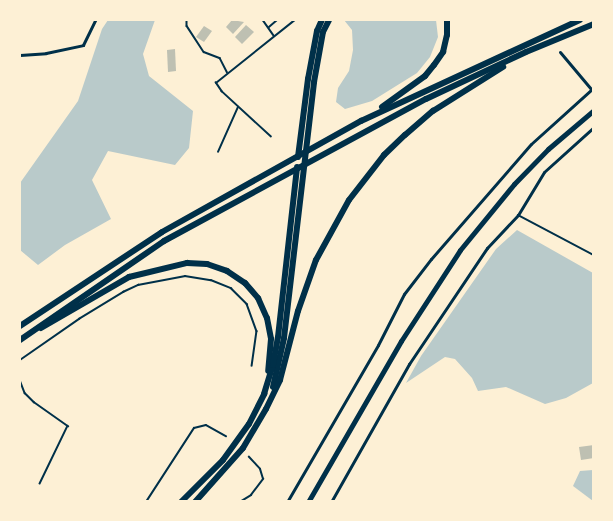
<!DOCTYPE html>
<html>
<head>
<meta charset="utf-8">
<style>
	body { margin:0 }
	#map { position:relative; width:613px; height:521px; overflow:hidden; background:#fdf0d5; font-family:"Golos Text",sans-serif }
	div>[style] { position:absolute }
	.green>* { inset:0; background:#b9caca }
	.building>* { inset:0; background:#bec0b2 }
	.path>* { height:1.5px; margin:-0.75px; padding:0 0.75px; transform-origin:0.75px; border-radius:0.75px; background:#003049 }
	.service>* { height:1.5px; margin:-0.75px; padding:0 0.75px; transform-origin:0.75px; border-radius:0.75px; background:#003049 }
	.minor>* { height:3px; margin:-1.5px; padding:0 1.5px; transform-origin:1.5px; border-radius:1.5px; background:#003049 }
	.primary>* { height:5px; margin:-2.5px; padding:0 2.5px; transform-origin:2.5px; border-radius:2.5px; background:#003049 }
	.motorway>* { height:6px; margin:-3px; padding:0 3px; transform-origin:3px; border-radius:3px; background:#003049 }
	span { translate:-50% -50%; white-space:nowrap; text-align:center; line-height:1.15; -webkit-text-stroke:4.5px #fdf0d5; paint-order:stroke }
	.frame { position:absolute; inset:0; border:21px solid #fdf0d5; pointer-events:none }
</style>
</head>
<body>
<div id="map">
	<div class="green">
		<i style="clip-path:polygon(108px 20px,155px 20px,143px 54px,149px 76px,193px 111px,189px 148px,175px 165px,108px 151px,92px 180px,111px 219px,65px 245px,38px 265px,20px 250px,20px 183px,78px 101px,102px 29px)"></i>
		<i style="clip-path:polygon(344px 20px,436px 20px,438px 37px,430px 57px,417px 73px,372px 101px,345px 109px,336px 102px,338px 88px,349px 71px,353px 50px,352px 30px)"></i>
		<i style="clip-path:polygon(517px 230px,593px 273px,593px 383px,566px 398px,545px 404px,506px 387px,478px 391px,472px 378px,455px 359px,445px 357px,406px 383px,421px 356px,496px 249px)"></i>
		<i style="clip-path:polygon(593px 470px,594px 470px,593px 501px,573px 486px,580px 471px)"></i>
	</div>
	<div class="building">
		<i style="clip-path:polygon(232px 20px,244px 22px,233px 34px,226px 27px)"></i>
		<i style="clip-path:polygon(246px 25px,254px 32px,242px 44px,235px 37px)"></i>
		<i style="clip-path:polygon(204px 26px,212px 31px,204px 42px,196px 37px)"></i>
		<i style="clip-path:polygon(175px 49px,176px 71px,168px 72px,167px 50px)"></i>
		<i style="clip-path:polygon(594px 445px,594px 458px,581px 460px,579px 447px)"></i>
	</div>
	<div class="path">
		<i style="left:187px;top:20px;width:6px;rotate:90deg"></i>
		<i style="left:187px;top:26px;width:31px;rotate:57deg"></i>
		<i style="left:204px;top:52px;width:17px;rotate:21deg"></i>
		<i style="left:220px;top:58px;width:16px;rotate:63deg"></i>
		<i style="left:263px;top:20px;width:19px;rotate:55deg"></i>
		<i style="left:269px;top:27px;width:11px;rotate:-41deg"></i>
		<i style="left:271px;top:137px;width:67px;rotate:-137.4deg"></i>
		<i style="left:222px;top:92px;width:11px;rotate:-124deg"></i>
		<i style="left:216px;top:83px;width:101px;rotate:-38.6deg"></i>
		<i style="left:218px;top:152px;width:49px;rotate:-66deg"></i>
		<i style="left:20px;top:360px;width:72px;rotate:-34.8deg"></i>
		<i style="left:79px;top:319px;width:52px;rotate:-31.5deg"></i>
		<i style="left:123px;top:292px;width:17px;rotate:-25deg"></i>
		<i style="left:138px;top:285px;width:48px;rotate:-10.8deg"></i>
		<i style="left:185px;top:276px;width:26px;rotate:9deg"></i>
		<i style="left:211px;top:280px;width:22px;rotate:22deg"></i>
		<i style="left:231px;top:288px;width:23px;rotate:45deg"></i>
		<i style="left:247px;top:304px;width:29px;rotate:70deg"></i>
		<i style="left:257px;top:331px;width:35px;rotate:98deg"></i>
		<i style="left:20px;top:380px;width:14px;rotate:69deg"></i>
		<i style="left:25px;top:393px;width:13px;rotate:45deg"></i>
		<i style="left:34px;top:402px;width:42px;rotate:35.2deg"></i>
		<i style="left:68px;top:426px;width:64px;rotate:115.8deg"></i>
	</div>
	<div class="service">
		<i style="left:518px;top:215px;width:86px;rotate:27.8deg"></i>
		<i style="left:146px;top:502px;width:88px;rotate:-57deg"></i>
		<i style="left:194px;top:428px;width:12px;rotate:-14deg"></i>
		<i style="left:206px;top:425px;width:23px;rotate:29deg"></i>
		<i style="left:240px;top:502px;width:13px;rotate:-32deg"></i>
		<i style="left:251px;top:495px;width:20px;rotate:-53deg"></i>
		<i style="left:263px;top:479px;width:10px;rotate:-107deg"></i>
		<i style="left:260px;top:469px;width:16px;rotate:-133deg"></i>
	</div>
	<div class="minor">
		<i style="left:560px;top:52px;width:48px;rotate:50deg"></i>
		<i style="left:20px;top:55px;width:26px;rotate:-4deg"></i>
		<i style="left:46px;top:53px;width:38px;rotate:-12deg"></i>
		<i style="left:83px;top:45px;width:28px;rotate:-64deg"></i>
		<i style="left:287px;top:502px;width:181px;rotate:-59.9deg"></i>
		<i style="left:378px;top:345px;width:57px;rotate:-63deg"></i>
		<i style="left:404px;top:294px;width:44px;rotate:-52.4deg"></i>
		<i style="left:431px;top:259px;width:152px;rotate:-49deg"></i>
		<i style="left:531px;top:144px;width:85px;rotate:-42.1deg"></i>
		<i style="left:331px;top:502px;width:159px;rotate:-60.5deg"></i>
		<i style="left:409px;top:364px;width:140px;rotate:-56.1deg"></i>
		<i style="left:487px;top:248px;width:45px;rotate:-46.8deg"></i>
		<i style="left:518px;top:215px;width:50px;rotate:-58.8deg"></i>
		<i style="left:544px;top:172px;width:67px;rotate:-42deg"></i>
	</div>
	<div class="primary">
		<i style="left:308px;top:502px;width:186px;rotate:-60deg"></i>
		<i style="left:401px;top:341px;width:108px;rotate:-57deg"></i>
		<i style="left:460px;top:250px;width:85px;rotate:-50.7deg"></i>
		<i style="left:514px;top:184px;width:49px;rotate:-45.8deg"></i>
		<i style="left:548px;top:149px;width:60px;rotate:-40.3deg"></i>
	</div>
	<div class="motorway">
		<i style="left:382px;top:107px;width:53px;rotate:-35.8deg"></i>
		<i style="left:425px;top:76px;width:14px;rotate:-51deg"></i>
		<i style="left:434px;top:65px;width:16px;rotate:-55deg"></i>
		<i style="left:443px;top:52px;width:17px;rotate:-77deg"></i>
		<i style="left:447px;top:35px;width:15px;rotate:-90deg"></i>
		<i style="left:298px;top:157px;width:79px;rotate:-82.7deg"></i>
		<i style="left:308px;top:79px;width:49px;rotate:-79.4deg"></i>
		<i style="left:317px;top:31px;width:12px;rotate:-66deg"></i>
		<i style="left:20px;top:326px;width:170px;rotate:-33.5deg"></i>
		<i style="left:162px;top:232px;width:228px;rotate:-29.2deg"></i>
		<i style="left:361px;top:121px;width:241px;rotate:-24.8deg"></i>
		<i style="left:41px;top:328px;width:102px;rotate:-30.1deg"></i>
		<i style="left:129px;top:277px;width:60px;rotate:-13.6deg"></i>
		<i style="left:187px;top:263px;width:20px;rotate:3deg"></i>
		<i style="left:207px;top:264px;width:21px;rotate:19deg"></i>
		<i style="left:227px;top:271px;width:22px;rotate:34deg"></i>
		<i style="left:245px;top:283px;width:20px;rotate:49deg"></i>
		<i style="left:258px;top:298px;width:22px;rotate:66deg"></i>
		<i style="left:267px;top:318px;width:21px;rotate:79deg"></i>
		<i style="left:271px;top:339px;width:32px;rotate:95deg"></i>
		<i style="left:20px;top:340px;width:175px;rotate:-34.5deg"></i>
		<i style="left:164px;top:241px;width:298px;rotate:-28.5deg"></i>
		<i style="left:426px;top:99px;width:110px;rotate:-25.2deg"></i>
		<i style="left:526px;top:52px;width:74px;rotate:-22.4deg"></i>
		<i style="left:273px;top:387px;width:50px;rotate:-77.3deg"></i>
		<i style="left:284px;top:338px;width:258px;rotate:-83.3deg"></i>
		<i style="left:314px;top:82px;width:51px;rotate:-79.8deg"></i>
		<i style="left:323px;top:32px;width:13px;rotate:-63deg"></i>
		<i style="left:181px;top:502px;width:59px;rotate:-45deg"></i>
		<i style="left:223px;top:460px;width:44px;rotate:-54.2deg"></i>
		<i style="left:249px;top:424px;width:34px;rotate:-63deg"></i>
		<i style="left:264px;top:394px;width:30px;rotate:-73deg"></i>
		<i style="left:273px;top:365px;width:28px;rotate:-80deg"></i>
		<i style="left:278px;top:337px;width:171px;rotate:-83.6deg"></i>
		<i style="left:195px;top:502px;width:72px;rotate:-48.4deg"></i>
		<i style="left:243px;top:448px;width:45px;rotate:-59.5deg"></i>
		<i style="left:266px;top:409px;width:32px;rotate:-64deg"></i>
		<i style="left:280px;top:380px;width:71px;rotate:-75.4deg"></i>
		<i style="left:298px;top:311px;width:54px;rotate:-70.6deg"></i>
		<i style="left:316px;top:260px;width:68px;rotate:-61.2deg"></i>
		<i style="left:349px;top:200px;width:57px;rotate:-52.1deg"></i>
		<i style="left:384px;top:155px;width:29px;rotate:-44deg"></i>
		<i style="left:405px;top:135px;width:37px;rotate:-41deg"></i>
		<i style="left:433px;top:111px;width:83px;rotate:-32.2deg"></i>
	</div>
	<div class="frame"></div>
</div>
</body>
</html>
